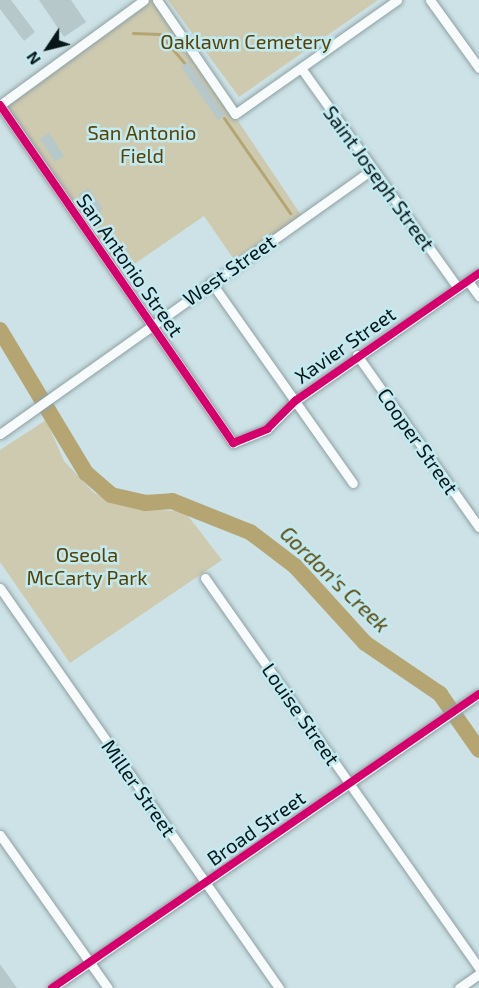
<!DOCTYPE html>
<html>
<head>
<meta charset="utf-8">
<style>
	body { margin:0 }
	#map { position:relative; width:479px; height:988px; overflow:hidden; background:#cce2e6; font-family:"Exo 2",sans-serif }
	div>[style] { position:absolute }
	.green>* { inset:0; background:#cdcab0 }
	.stream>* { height:3px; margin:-1.5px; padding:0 1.5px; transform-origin:1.5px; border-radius:1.5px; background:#b4a572 }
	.river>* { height:16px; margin:-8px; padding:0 8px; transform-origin:8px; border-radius:8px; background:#b4a572 }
	.building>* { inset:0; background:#b7c8cb }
	.roads { filter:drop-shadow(0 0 2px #8fa0a3) drop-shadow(0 0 2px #8fa0a3) }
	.minor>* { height:9px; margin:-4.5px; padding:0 4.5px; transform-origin:4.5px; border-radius:4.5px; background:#f7fbfb }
	.cycleway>* { height:8px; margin:-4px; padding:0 4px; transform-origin:4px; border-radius:4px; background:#d6006c }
	span { translate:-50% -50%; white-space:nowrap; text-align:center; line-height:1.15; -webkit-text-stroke:5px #c2eaf0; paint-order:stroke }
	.park-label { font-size:20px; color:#574103 }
	.street-label { font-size:20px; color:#071618 }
	.water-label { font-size:21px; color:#5e480e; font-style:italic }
	.north { position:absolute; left:18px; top:18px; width:60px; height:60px; -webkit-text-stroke:4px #c2eaf0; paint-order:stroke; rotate:235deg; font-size:16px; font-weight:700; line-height:24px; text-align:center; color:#071618 }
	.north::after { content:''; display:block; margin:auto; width:21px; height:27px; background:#071618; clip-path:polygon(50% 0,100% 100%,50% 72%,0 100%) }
</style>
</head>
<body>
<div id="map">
	<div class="green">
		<i style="clip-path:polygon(144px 0,157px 0,303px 218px,237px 264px,204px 216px,117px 276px,0 106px)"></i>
		<i style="clip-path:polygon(168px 0,378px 0,239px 97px)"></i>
		<i style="clip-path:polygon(46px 420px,64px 461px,94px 493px,131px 507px,185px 512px,222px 560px,70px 663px,0 562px,0 450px)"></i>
	</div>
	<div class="stream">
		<i style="left:133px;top:33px;width:27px;rotate:2deg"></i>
		<i style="left:160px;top:34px;width:38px;rotate:50deg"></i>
		<i style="left:224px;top:118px;width:116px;rotate:55.2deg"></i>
	</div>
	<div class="river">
		<i style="left:0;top:330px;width:167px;rotate:59deg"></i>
		<i style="left:86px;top:473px;width:33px;rotate:41deg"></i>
		<i style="left:111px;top:495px;width:35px;rotate:13deg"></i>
		<i style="left:145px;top:503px;width:27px;rotate:-4deg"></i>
		<i style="left:172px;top:501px;width:84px;rotate:21.7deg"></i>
		<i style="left:250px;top:532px;width:56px;rotate:37.1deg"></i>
		<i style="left:295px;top:566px;width:104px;rotate:47.7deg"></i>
		<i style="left:365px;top:643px;width:91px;rotate:34.2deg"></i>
		<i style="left:440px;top:694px;width:68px;rotate:55.1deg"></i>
	</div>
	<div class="building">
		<i style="clip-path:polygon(0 0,11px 0,35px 32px,24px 41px,0 9px)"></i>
		<i style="clip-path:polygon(39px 0,71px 0,86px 22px,64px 37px)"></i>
		<i style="clip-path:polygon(188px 62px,225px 115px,218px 120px,181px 67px)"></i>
		<i style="clip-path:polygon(49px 133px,64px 156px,55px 162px,40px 139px)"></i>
		<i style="clip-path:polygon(88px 188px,103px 209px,94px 216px,78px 195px)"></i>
		<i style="clip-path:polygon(0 964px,17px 988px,0 988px)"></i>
	</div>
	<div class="roads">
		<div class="minor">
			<i style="left:157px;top:0;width:138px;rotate:55.6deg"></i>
			<i style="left:235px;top:114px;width:198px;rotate:-35.1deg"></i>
			<i style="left:430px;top:0;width:84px;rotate:54.2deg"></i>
			<i style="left:301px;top:68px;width:270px;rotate:54.5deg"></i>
			<i style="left:0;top:105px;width:411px;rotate:55.4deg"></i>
			<i style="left:233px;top:443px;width:37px;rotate:-22deg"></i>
			<i style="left:267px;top:429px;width:40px;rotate:-45deg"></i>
			<i style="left:295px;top:401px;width:224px;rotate:-34.8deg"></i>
			<i style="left:0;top:105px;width:178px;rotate:-36.1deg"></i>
			<i style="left:468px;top:281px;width:19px;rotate:54deg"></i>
			<i style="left:211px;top:282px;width:246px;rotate:54.8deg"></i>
			<i style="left:357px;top:355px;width:211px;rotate:54.7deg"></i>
			<i style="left:0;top:434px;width:455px;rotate:-35.4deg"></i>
			<i style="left:205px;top:578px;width:477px;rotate:54.9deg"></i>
			<i style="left:0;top:588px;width:488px;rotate:55.1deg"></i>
			<i style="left:0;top:835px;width:187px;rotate:54.8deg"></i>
			<i style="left:52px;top:988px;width:518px;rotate:-34.55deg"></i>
			<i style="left:459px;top:988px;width:24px;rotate:-35deg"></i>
		</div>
	</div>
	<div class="cycleway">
		<i style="left:0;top:105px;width:411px;rotate:55.4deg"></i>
		<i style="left:233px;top:443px;width:37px;rotate:-22deg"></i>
		<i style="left:267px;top:429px;width:40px;rotate:-45deg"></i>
		<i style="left:295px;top:401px;width:224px;rotate:-34.8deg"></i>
		<i style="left:52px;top:988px;width:518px;rotate:-34.55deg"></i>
	</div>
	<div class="park-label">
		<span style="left:246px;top:41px">Oaklawn Cemetery</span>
		<span style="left:142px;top:144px">San Antonio<br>Field</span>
		<span style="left:87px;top:566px">Oseola<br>McCarty Park</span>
	</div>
	<div class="street-label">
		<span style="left:379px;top:178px;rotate:54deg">Saint Joseph Street</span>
		<span style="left:130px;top:265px;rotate:55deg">San Antonio Street</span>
		<span style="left:229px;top:270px;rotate:-35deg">West Street</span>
		<span style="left:345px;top:345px;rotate:-35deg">Xavier Street</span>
		<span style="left:418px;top:441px;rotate:55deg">Cooper Street</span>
		<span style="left:301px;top:714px;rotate:55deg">Louise Street</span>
		<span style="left:139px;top:788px;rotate:55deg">Miller Street</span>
		<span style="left:256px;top:828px;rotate:-35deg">Broad Street</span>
	</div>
	<div class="water-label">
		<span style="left:335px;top:579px;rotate:44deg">Gordon's Creek</span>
	</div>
	<div class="north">N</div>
</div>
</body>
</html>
